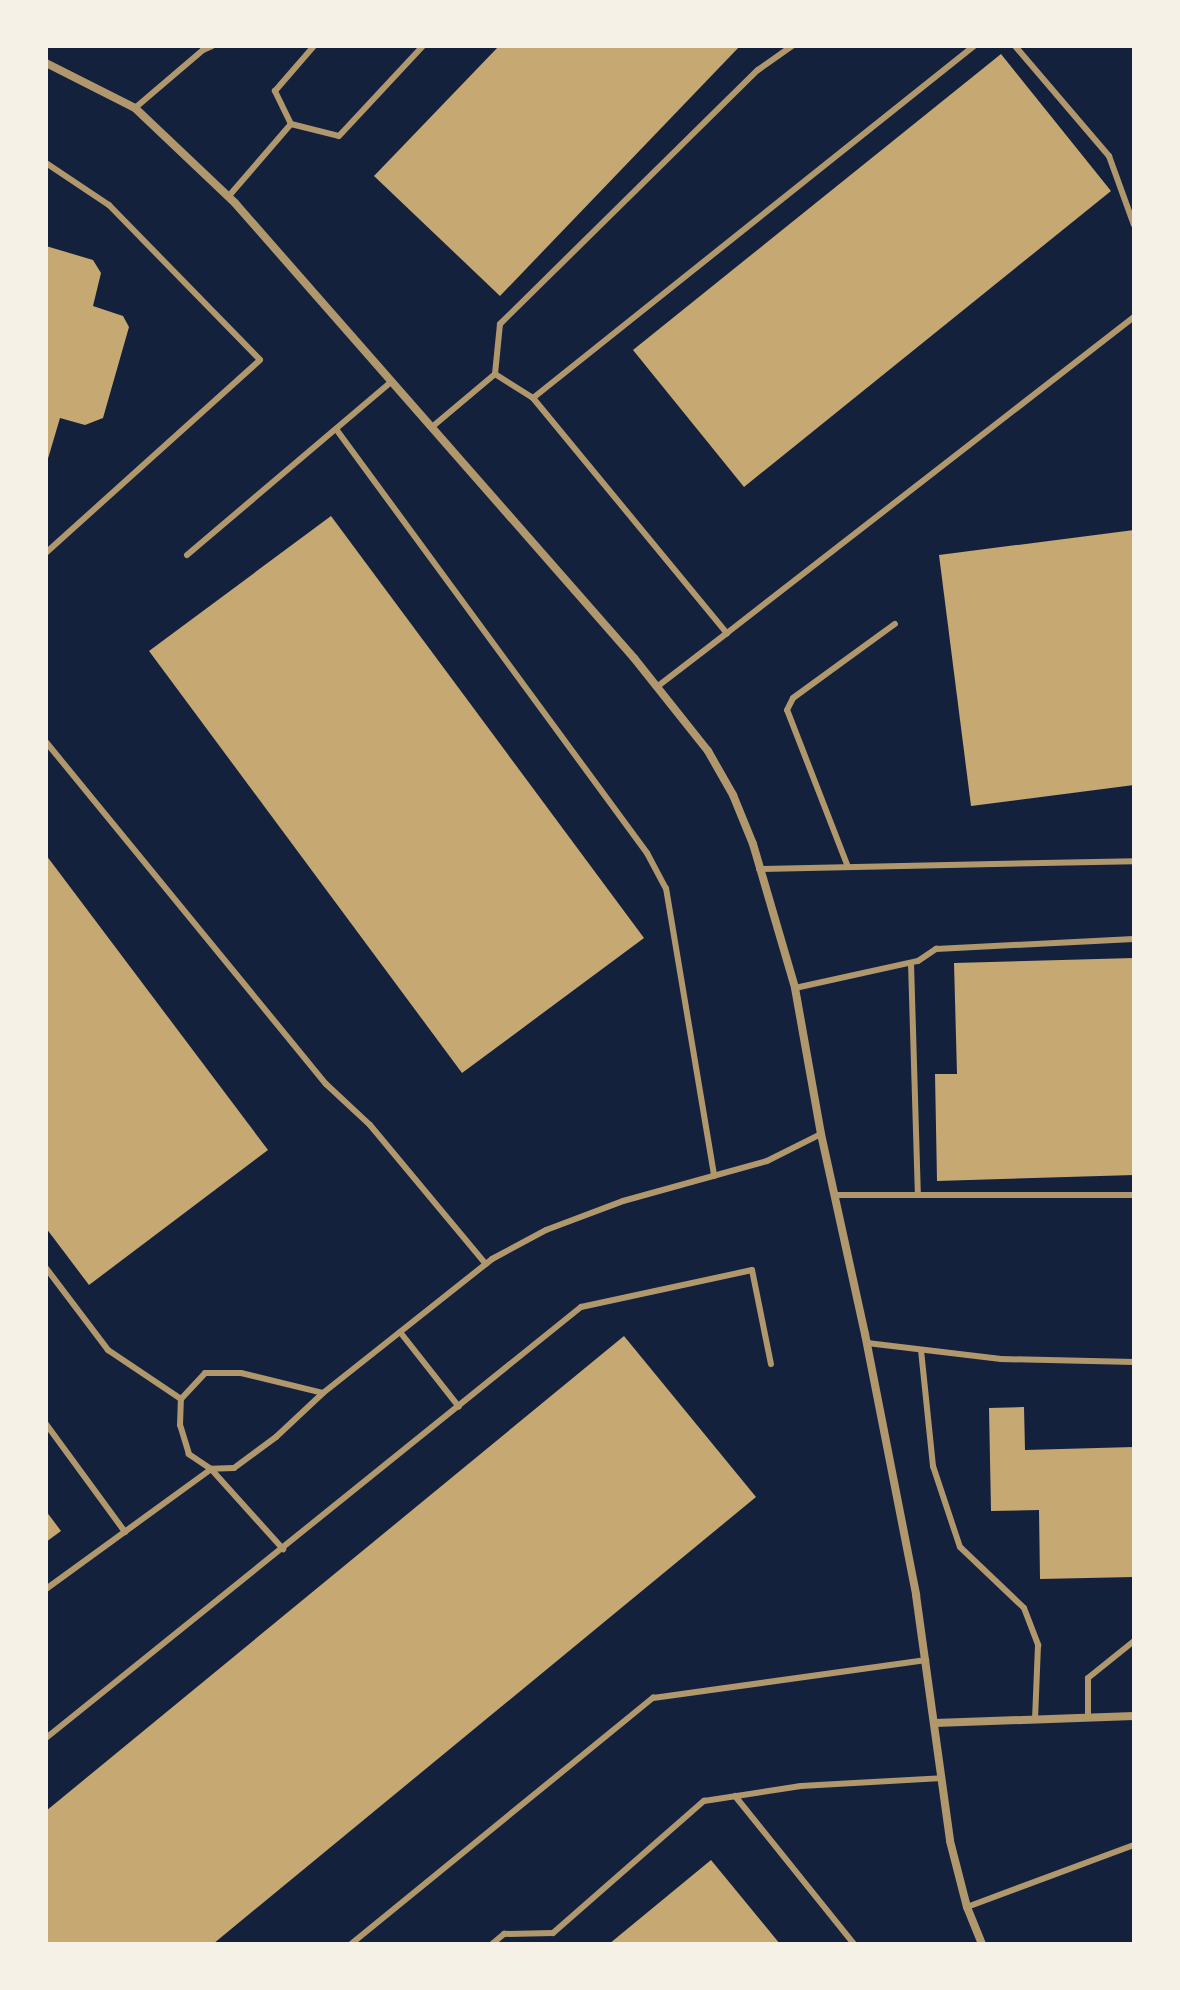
<!DOCTYPE html>
<html>
<head>
<meta charset="utf-8">
<style>
	body { margin:0 }
	#map { position:relative; width:1180px; height:1990px; overflow:hidden; background:#14213d; font-family:"PT Sans Narrow",sans-serif }
	div>[style] { position:absolute }
	.building>* { inset:0; background:#c6a872 }
	.service>* { height:6px; margin:-3px; padding:0 3px; transform-origin:3px; border-radius:3px; background:#b1986c }
	.minor>* { height:8px; margin:-4px; padding:0 4px; transform-origin:4px; border-radius:4px; background:#b1986c }
	span { translate:-50% -50%; white-space:nowrap; text-align:center; line-height:1.15; -webkit-text-stroke:7px #f6f1e7; paint-order:stroke }
	.frame { position:absolute; inset:0; border:48px solid #f6f1e7; pointer-events:none }
</style>
</head>
<body>
<div id="map">
	<div class="building">
		<i style="clip-path:polygon(499px 46px,740px 46px,500px 296px,374px 176px)"></i>
		<i style="clip-path:polygon(1001px 54px,1111px 191px,744px 487px,633px 350px)"></i>
		<i style="clip-path:polygon(46px 246px,93px 260px,101px 273px,93px 306px,123px 316px,129px 327px,103px 418px,85px 425px,60px 418px,47px 462px)"></i>
		<i style="clip-path:polygon(331px 516px,644px 938px,462px 1073px,149px 651px)"></i>
		<i style="clip-path:polygon(1134px 530px,1134px 785px,971px 806px,939px 555px)"></i>
		<i style="clip-path:polygon(46px 855px,268px 1150px,89px 1285px,46px 1228px)"></i>
		<i style="clip-path:polygon(1134px 958px,1134px 1175px,937px 1181px,935px 1074px,957px 1074px,954px 963px)"></i>
		<i style="clip-path:polygon(624px 1336px,756px 1497px,213px 1944px,46px 1944px,46px 1811px)"></i>
		<i style="clip-path:polygon(1024px 1407px,1025px 1450px,1134px 1447px,1134px 1577px,1040px 1579px,1039px 1510px,991px 1511px,989px 1408px)"></i>
		<i style="clip-path:polygon(46px 1511px,61px 1531px,46px 1542px)"></i>
		<i style="clip-path:polygon(711px 1860px,780px 1944px,609px 1944px)"></i>
	</div>
	<div class="service">
		<i style="left:1015px;top:46px;width:145px;rotate:49.5deg"></i>
		<i style="left:1109px;top:156px;width:73px;rotate:70.1deg"></i>
		<i style="left:135px;top:108px;width:89px;rotate:-40.5deg"></i>
		<i style="left:203px;top:50px;width:10px;rotate:-24deg"></i>
		<i style="left:291px;top:124px;width:49px;rotate:14deg"></i>
		<i style="left:339px;top:136px;width:123px;rotate:-47deg"></i>
		<i style="left:46px;top:163px;width:76px;rotate:33.7deg"></i>
		<i style="left:109px;top:205px;width:216px;rotate:45.7deg"></i>
		<i style="left:260px;top:360px;width:288px;rotate:138deg"></i>
		<i style="left:228px;top:197px;width:96px;rotate:-49.2deg"></i>
		<i style="left:291px;top:124px;width:37px;rotate:-116deg"></i>
		<i style="left:275px;top:91px;width:60px;rotate:-49.1deg"></i>
		<i style="left:495px;top:374px;width:45px;rotate:32.3deg"></i>
		<i style="left:533px;top:398px;width:305px;rotate:50.5deg"></i>
		<i style="left:727px;top:633px;width:88px;rotate:142.4deg"></i>
		<i style="left:533px;top:398px;width:564px;rotate:-38.6deg"></i>
		<i style="left:432px;top:427px;width:82px;rotate:-40.1deg"></i>
		<i style="left:495px;top:374px;width:50px;rotate:-84.3deg"></i>
		<i style="left:500px;top:324px;width:362px;rotate:-44.6deg"></i>
		<i style="left:758px;top:70px;width:42px;rotate:-35.2deg"></i>
		<i style="left:336px;top:429px;width:526px;rotate:53.74deg"></i>
		<i style="left:647px;top:853px;width:40px;rotate:62deg"></i>
		<i style="left:666px;top:888px;width:292px;rotate:80.5deg"></i>
		<i style="left:187px;top:555px;width:269px;rotate:-40.3deg"></i>
		<i style="left:727px;top:633px;width:515px;rotate:-37.83deg"></i>
		<i style="left:46px;top:742px;width:442px;rotate:50.7deg"></i>
		<i style="left:326px;top:1084px;width:60px;rotate:43deg"></i>
		<i style="left:370px;top:1125px;width:181px;rotate:50.2deg"></i>
		<i style="left:848px;top:867px;width:168px;rotate:-111.2deg"></i>
		<i style="left:787px;top:710px;width:13px;rotate:-63deg"></i>
		<i style="left:793px;top:698px;width:126px;rotate:-36deg"></i>
		<i style="left:759px;top:869px;width:375px;rotate:-1.2deg"></i>
		<i style="left:911px;top:963px;width:232px;rotate:88.3deg"></i>
		<i style="left:795px;top:988px;width:126px;rotate:-12.4deg"></i>
		<i style="left:918px;top:961px;width:22px;rotate:-34deg"></i>
		<i style="left:936px;top:949px;width:198px;rotate:-2.9deg"></i>
		<i style="left:834px;top:1195px;width:300px"></i>
		<i style="left:46px;top:1268px;width:103px;rotate:52.9deg"></i>
		<i style="left:108px;top:1350px;width:88px;rotate:33.9deg"></i>
		<i style="left:400px;top:1332px;width:95px;rotate:51.8deg"></i>
		<i style="left:867px;top:1343px;width:135px;rotate:6.8deg"></i>
		<i style="left:1001px;top:1359px;width:133px;rotate:1.3deg"></i>
		<i style="left:921px;top:1350px;width:117px;rotate:84.1deg"></i>
		<i style="left:933px;top:1466px;width:85px;rotate:71.6deg"></i>
		<i style="left:960px;top:1547px;width:88px;rotate:43.6deg"></i>
		<i style="left:1024px;top:1608px;width:40px;rotate:69deg"></i>
		<i style="left:1038px;top:1645px;width:74px;rotate:92.3deg"></i>
		<i style="left:323px;top:1393px;width:64px;rotate:136.9deg"></i>
		<i style="left:276px;top:1437px;width:52px;rotate:143.6deg"></i>
		<i style="left:234px;top:1468px;width:23px;rotate:178deg"></i>
		<i style="left:211px;top:1469px;width:27px;rotate:-146deg"></i>
		<i style="left:189px;top:1454px;width:30px;rotate:-107deg"></i>
		<i style="left:180px;top:1425px;width:26px;rotate:-88deg"></i>
		<i style="left:181px;top:1399px;width:35px;rotate:-47deg"></i>
		<i style="left:205px;top:1373px;width:36px"></i>
		<i style="left:241px;top:1373px;width:84px;rotate:13.7deg"></i>
		<i style="left:323px;top:1393px;width:216px;rotate:-38.4deg"></i>
		<i style="left:492px;top:1259px;width:61px;rotate:-28.2deg"></i>
		<i style="left:546px;top:1230px;width:82px;rotate:-20.6deg"></i>
		<i style="left:623px;top:1201px;width:149px;rotate:-15.5deg"></i>
		<i style="left:767px;top:1161px;width:60px;rotate:-26.6deg"></i>
		<i style="left:46px;top:1424px;width:134px;rotate:53.8deg"></i>
		<i style="left:46px;top:1589px;width:204px;rotate:-36deg"></i>
		<i style="left:211px;top:1469px;width:108px;rotate:48deg"></i>
		<i style="left:1088px;top:1717px;width:39px;rotate:-90deg"></i>
		<i style="left:1088px;top:1678px;width:59px;rotate:-38.8deg"></i>
		<i style="left:46px;top:1738px;width:687px;rotate:-38.86deg"></i>
		<i style="left:581px;top:1307px;width:175px;rotate:-12.2deg"></i>
		<i style="left:752px;top:1270px;width:96px;rotate:78.6deg"></i>
		<i style="left:735px;top:1796px;width:190px;rotate:51.2deg"></i>
		<i style="left:967px;top:1907px;width:178px;rotate:-20.4deg"></i>
		<i style="left:351px;top:1944px;width:390px;rotate:-39.2deg"></i>
		<i style="left:653px;top:1698px;width:276px;rotate:-7.9deg"></i>
		<i style="left:492px;top:1944px;width:16px;rotate:-40deg"></i>
		<i style="left:504px;top:1934px;width:49px;rotate:-1.2deg"></i>
		<i style="left:553px;top:1933px;width:201px;rotate:-41.2deg"></i>
		<i style="left:704px;top:1801px;width:98px;rotate:-8.8deg"></i>
		<i style="left:801px;top:1786px;width:141px;rotate:-3.2deg"></i>
	</div>
	<div class="minor">
		<i style="left:46px;top:63px;width:100px;rotate:26.8deg"></i>
		<i style="left:135px;top:108px;width:138px;rotate:43.5deg"></i>
		<i style="left:235px;top:203px;width:605px;rotate:48.75deg"></i>
		<i style="left:634px;top:658px;width:119px;rotate:51.5deg"></i>
		<i style="left:708px;top:751px;width:51px;rotate:60.4deg"></i>
		<i style="left:733px;top:795px;width:53px;rotate:67.8deg"></i>
		<i style="left:753px;top:844px;width:150px;rotate:73.7deg"></i>
		<i style="left:795px;top:988px;width:148px;rotate:79.9deg"></i>
		<i style="left:821px;top:1134px;width:205px;rotate:77.6deg"></i>
		<i style="left:865px;top:1334px;width:266px;rotate:78.9deg"></i>
		<i style="left:916px;top:1595px;width:248px;rotate:82.1deg"></i>
		<i style="left:950px;top:1841px;width:68px;rotate:75.6deg"></i>
		<i style="left:967px;top:1907px;width:40px;rotate:68deg"></i>
		<i style="left:935px;top:1723px;width:199px;rotate:-2deg"></i>
	</div>
	<div class="frame"></div>
</div>
</body>
</html>
